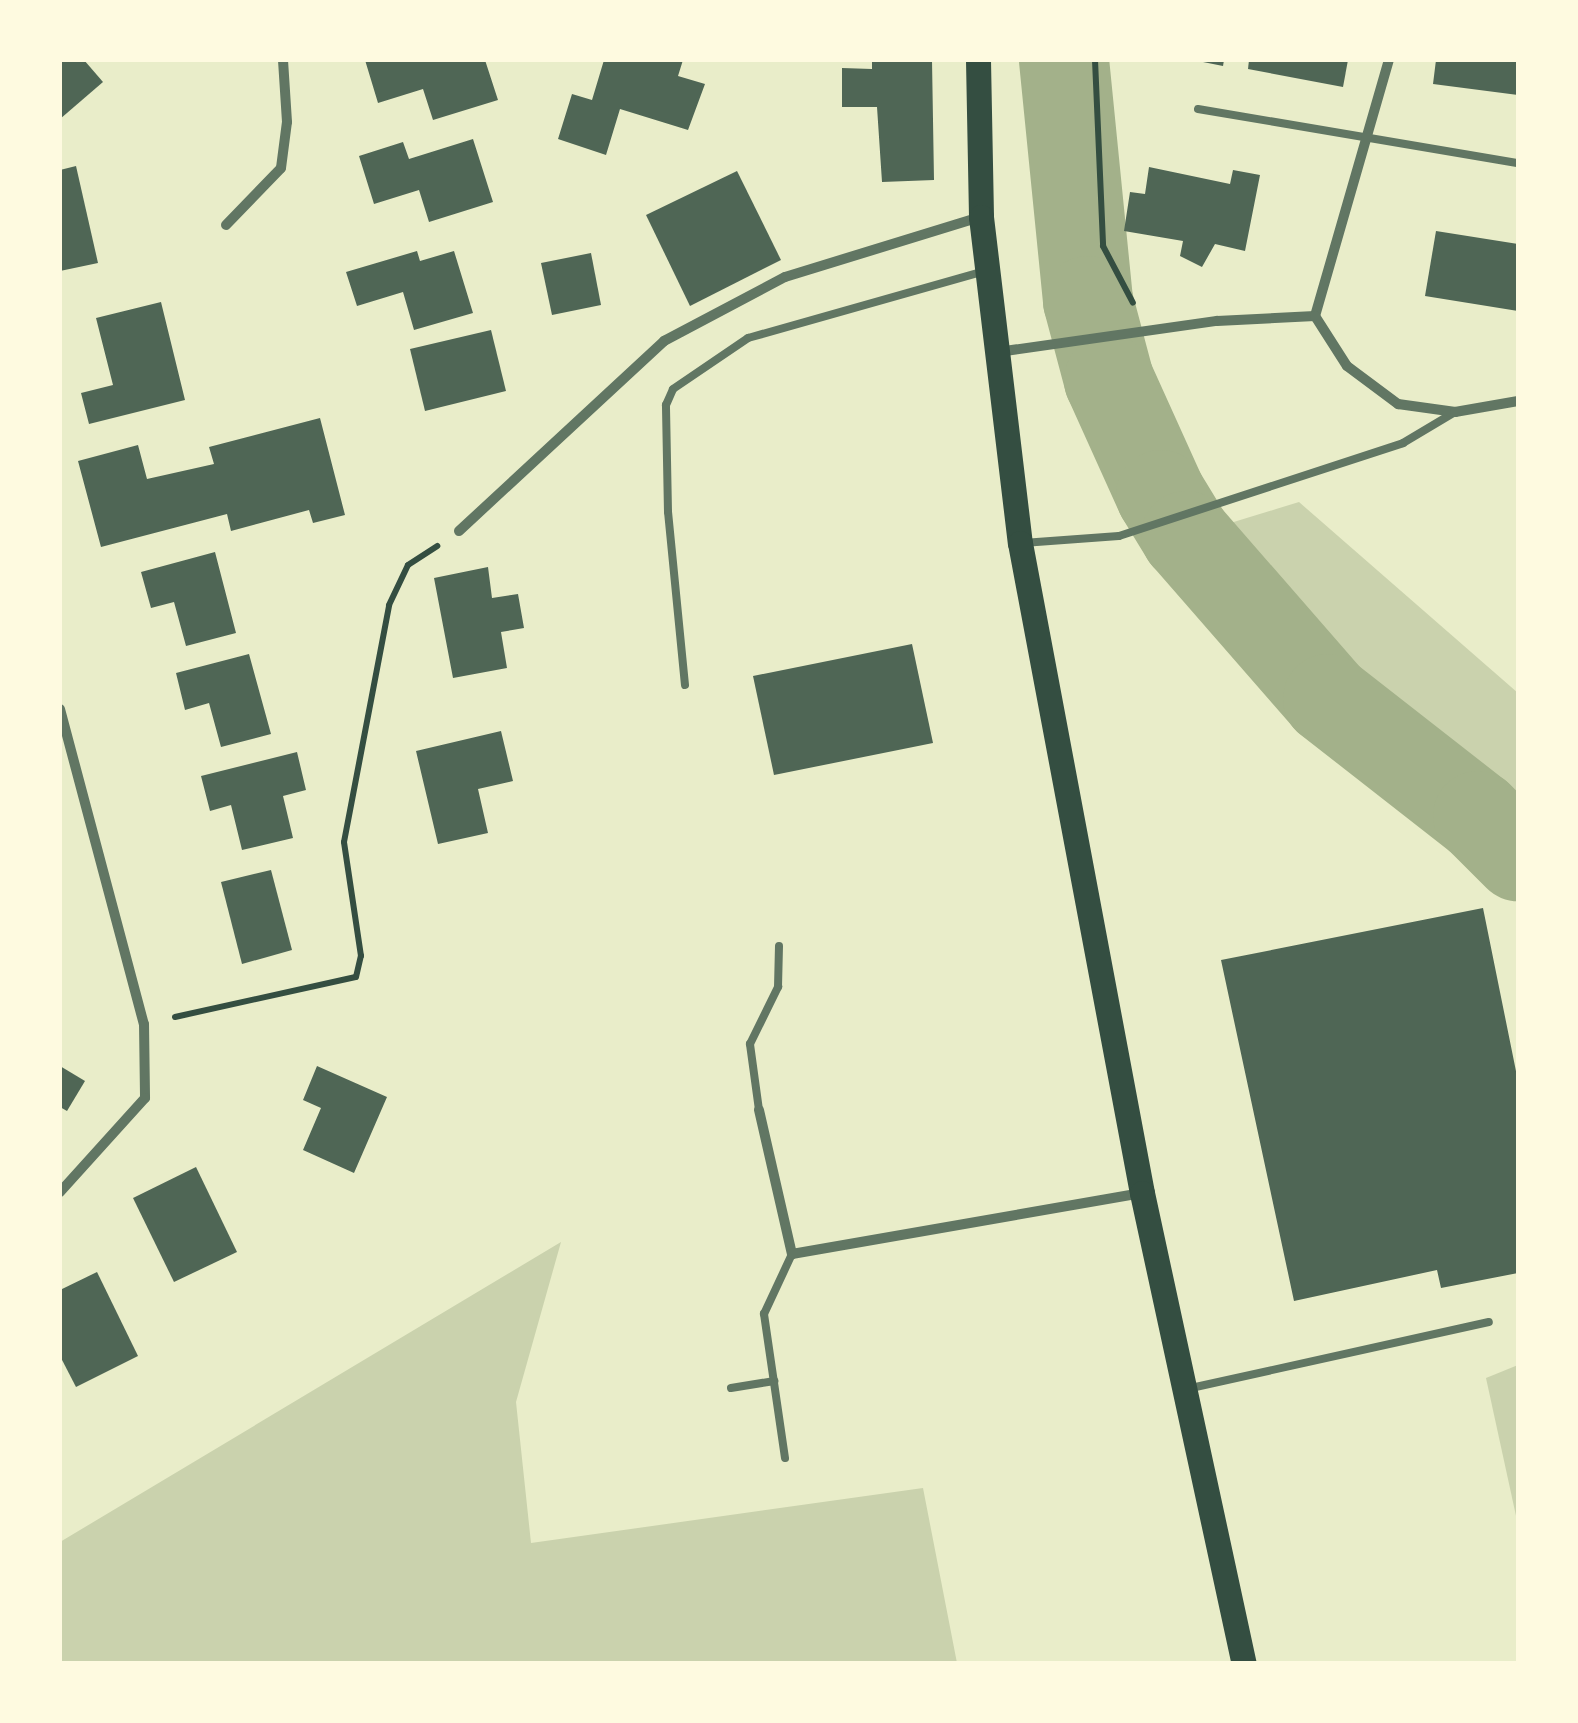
<!DOCTYPE html>
<html>
<head>
<meta charset="utf-8">
<style>
	body { margin:0 }
	#map { position:relative; width:1578px; height:1723px; overflow:hidden; background:#e9edc9; font-family:Karla,sans-serif }
	div>[style] { position:absolute }
	.green>* { inset:0; background:#cad2ad }
	.river>* { height:90px; margin:-45px; padding:0 45px; transform-origin:45px; border-radius:45px; background:#a3b18a }
	.building>* { inset:0; background:#4f6655 }
	.path>* { height:6px; margin:-3px; padding:0 3px; transform-origin:3px; border-radius:3px; background:#344e41 }
	.service>* { height:8px; margin:-4px; padding:0 4px; transform-origin:4px; border-radius:4px; background:#617663 }
	.minor>* { height:10px; margin:-5px; padding:0 5px; transform-origin:5px; border-radius:5px; background:#617663 }
	.primary>* { height:25px; margin:-12.5px; padding:0 12.5px; transform-origin:12.5px; border-radius:12.5px; background:#344e41 }
	span { translate:-50% -50%; white-space:nowrap; text-align:center; line-height:1.15; -webkit-text-stroke:10px #fefae0; paint-order:stroke }
	.frame { position:absolute; inset:0; border:62px solid #fefae0; pointer-events:none }
</style>
</head>
<body>
<div id="map">
	<div class="green">
		<i style="clip-path:polygon(1299px 502px,1518px 693px,1518px 891px,1201px 532px)"></i>
		<i style="clip-path:polygon(561px 1242px,516px 1402px,531px 1543px,923px 1488px,957px 1663px,60px 1663px,60px 1542px)"></i>
		<i style="clip-path:polygon(1518px 1365px,1518px 1525px,1486px 1378px)"></i>
	</div>
	<div class="river">
		<i style="left:1064px;top:60px;width:242px;rotate:84.3deg"></i>
		<i style="left:1088px;top:301px;width:82px;rotate:75.1deg"></i>
		<i style="left:1109px;top:380px;width:126px;rotate:65.7deg"></i>
		<i style="left:1161px;top:495px;width:48px;rotate:58.6deg"></i>
		<i style="left:1186px;top:536px;width:216px;rotate:48.9deg"></i>
		<i style="left:1328px;top:699px;width:190px;rotate:38deg"></i>
		<i style="left:1478px;top:816px;width:57px;rotate:45deg"></i>
	</div>
	<div class="building">
		<i style="clip-path:polygon(60px 60px,84px 60px,103px 82px,60px 119px)"></i>
		<i style="clip-path:polygon(365px 60px,485px 60px,498px 100px,433px 120px,423px 89px,378px 103px)"></i>
		<i style="clip-path:polygon(604px 60px,683px 60px,678px 76px,705px 84px,688px 130px,620px 109px,606px 155px,558px 139px,572px 94px,592px 100px)"></i>
		<i style="clip-path:polygon(872px 60px,932px 60px,934px 180px,882px 182px,877px 107px,842px 107px,842px 68px,872px 69px)"></i>
		<i style="clip-path:polygon(1193px 60px,1224px 60px,1223px 66px)"></i>
		<i style="clip-path:polygon(1249px 60px,1348px 60px,1343px 87px,1248px 69px)"></i>
		<i style="clip-path:polygon(1436px 60px,1518px 60px,1518px 95px,1433px 84px)"></i>
		<i style="clip-path:polygon(473px 139px,493px 202px,429px 222px,419px 190px,374px 204px,359px 156px,403px 142px,409px 159px)"></i>
		<i style="clip-path:polygon(76px 166px,98px 263px,60px 271px,60px 170px)"></i>
		<i style="clip-path:polygon(1149px 167px,1230px 184px,1233px 170px,1260px 175px,1245px 251px,1215px 244px,1202px 267px,1180px 256px,1183px 241px,1124px 231px,1130px 192px,1145px 194px)"></i>
		<i style="clip-path:polygon(737px 171px,781px 260px,690px 306px,646px 215px)"></i>
		<i style="clip-path:polygon(1436px 231px,1518px 244px,1518px 311px,1425px 296px)"></i>
		<i style="clip-path:polygon(417px 251px,420px 261px,454px 251px,473px 313px,414px 330px,403px 292px,357px 306px,346px 272px)"></i>
		<i style="clip-path:polygon(591px 253px,601px 305px,552px 315px,541px 263px)"></i>
		<i style="clip-path:polygon(161px 302px,185px 400px,89px 424px,81px 393px,113px 385px,96px 318px)"></i>
		<i style="clip-path:polygon(491px 330px,506px 391px,425px 411px,410px 349px)"></i>
		<i style="clip-path:polygon(320px 418px,345px 515px,313px 523px,309px 510px,231px 531px,227px 514px,101px 547px,78px 461px,138px 445px,147px 479px,214px 464px,209px 447px)"></i>
		<i style="clip-path:polygon(215px 552px,236px 633px,186px 646px,174px 602px,151px 608px,141px 572px)"></i>
		<i style="clip-path:polygon(488px 567px,492px 598px,518px 594px,524px 628px,501px 632px,507px 668px,453px 678px,434px 578px)"></i>
		<i style="clip-path:polygon(912px 644px,933px 743px,774px 775px,753px 676px)"></i>
		<i style="clip-path:polygon(249px 654px,271px 734px,221px 747px,209px 703px,185px 710px,176px 673px)"></i>
		<i style="clip-path:polygon(501px 731px,513px 781px,478px 789px,488px 833px,438px 844px,416px 751px)"></i>
		<i style="clip-path:polygon(297px 752px,306px 790px,283px 796px,293px 838px,242px 850px,231px 805px,210px 811px,201px 776px)"></i>
		<i style="clip-path:polygon(271px 870px,292px 950px,242px 964px,221px 882px)"></i>
		<i style="clip-path:polygon(1483px 908px,1518px 1081px,1518px 1273px,1441px 1288px,1437px 1270px,1294px 1301px,1221px 960px)"></i>
		<i style="clip-path:polygon(60px 1066px,85px 1081px,67px 1111px,60px 1107px)"></i>
		<i style="clip-path:polygon(317px 1066px,387px 1097px,354px 1173px,303px 1150px,321px 1108px,303px 1100px)"></i>
		<i style="clip-path:polygon(196px 1167px,237px 1252px,174px 1282px,133px 1198px)"></i>
		<i style="clip-path:polygon(97px 1272px,138px 1356px,76px 1387px,60px 1356px,60px 1290px)"></i>
	</div>
	<div class="path">
		<i style="left:1095px;top:60px;width:186px;rotate:87.5deg"></i>
		<i style="left:1103px;top:246px;width:64px;rotate:62.2deg"></i>
		<i style="left:175px;top:1017px;width:185px;rotate:-12.5deg"></i>
		<i style="left:356px;top:977px;width:22px;rotate:-77deg"></i>
		<i style="left:361px;top:956px;width:115px;rotate:-98.5deg"></i>
		<i style="left:344px;top:842px;width:241px;rotate:-79.2deg"></i>
		<i style="left:389px;top:605px;width:44px;rotate:-64.6deg"></i>
		<i style="left:408px;top:565px;width:35px;rotate:-33deg"></i>
	</div>
	<div class="service">
		<i style="left:1198px;top:109px;width:325px;rotate:9.6deg"></i>
		<i style="left:1023px;top:543px;width:96px;rotate:-4.2deg"></i>
		<i style="left:1119px;top:536px;width:299px;rotate:-18.1deg"></i>
		<i style="left:1403px;top:443px;width:61px;rotate:-30.8deg"></i>
		<i style="left:685px;top:685px;width:174px;rotate:-95.6deg"></i>
		<i style="left:668px;top:512px;width:107px;rotate:-91.1deg"></i>
		<i style="left:666px;top:405px;width:17px;rotate:-66deg"></i>
		<i style="left:673px;top:389px;width:91px;rotate:-34.2deg"></i>
		<i style="left:748px;top:338px;width:242px;rotate:-15.8deg"></i>
		<i style="left:759px;top:1110px;width:67px;rotate:-97.8deg"></i>
		<i style="left:750px;top:1044px;width:64px;rotate:-63.8deg"></i>
		<i style="left:778px;top:987px;width:41px;rotate:-88.6deg"></i>
		<i style="left:731px;top:1388px;width:44px;rotate:-9.2deg"></i>
		<i style="left:1191px;top:1388px;width:305px;rotate:-12.5deg"></i>
		<i style="left:785px;top:1458px;width:146px;rotate:-98.3deg"></i>
		<i style="left:764px;top:1314px;width:66px;rotate:-65deg"></i>
	</div>
	<div class="minor">
		<i style="left:226px;top:225px;width:79px;rotate:-46deg"></i>
		<i style="left:281px;top:168px;width:46px;rotate:-82.6deg"></i>
		<i style="left:287px;top:122px;width:62px;rotate:-93.7deg"></i>
		<i style="left:1315px;top:316px;width:266px;rotate:-73.9deg"></i>
		<i style="left:998px;top:352px;width:221px;rotate:-8.1deg"></i>
		<i style="left:1217px;top:321px;width:98px;rotate:-2.9deg"></i>
		<i style="left:1315px;top:316px;width:59px;rotate:57.4deg"></i>
		<i style="left:1347px;top:366px;width:64px;rotate:36.7deg"></i>
		<i style="left:1398px;top:404px;width:58px;rotate:8deg"></i>
		<i style="left:1455px;top:412px;width:64px;rotate:-9.9deg"></i>
		<i style="left:459px;top:531px;width:280px;rotate:-42.8deg"></i>
		<i style="left:664px;top:341px;width:137px;rotate:-27.9deg"></i>
		<i style="left:785px;top:277px;width:204px;rotate:-17.1deg"></i>
		<i style="left:60px;top:709px;width:326px;rotate:75.1deg"></i>
		<i style="left:144px;top:1024px;width:74px;rotate:89.2deg"></i>
		<i style="left:145px;top:1098px;width:127px;rotate:132.1deg"></i>
		<i style="left:759px;top:1110px;width:148px;rotate:77.1deg"></i>
		<i style="left:792px;top:1254px;width:355px;rotate:-9.9deg"></i>
	</div>
	<div class="primary">
		<i style="left:978px;top:60px;width:157px;rotate:88.9deg"></i>
		<i style="left:981px;top:217px;width:328px;rotate:83.2deg"></i>
		<i style="left:1020px;top:543px;width:661px;rotate:79.37deg"></i>
		<i style="left:1142px;top:1193px;width:481px;rotate:77.8deg"></i>
	</div>
	<div class="frame"></div>
</div>
</body>
</html>
